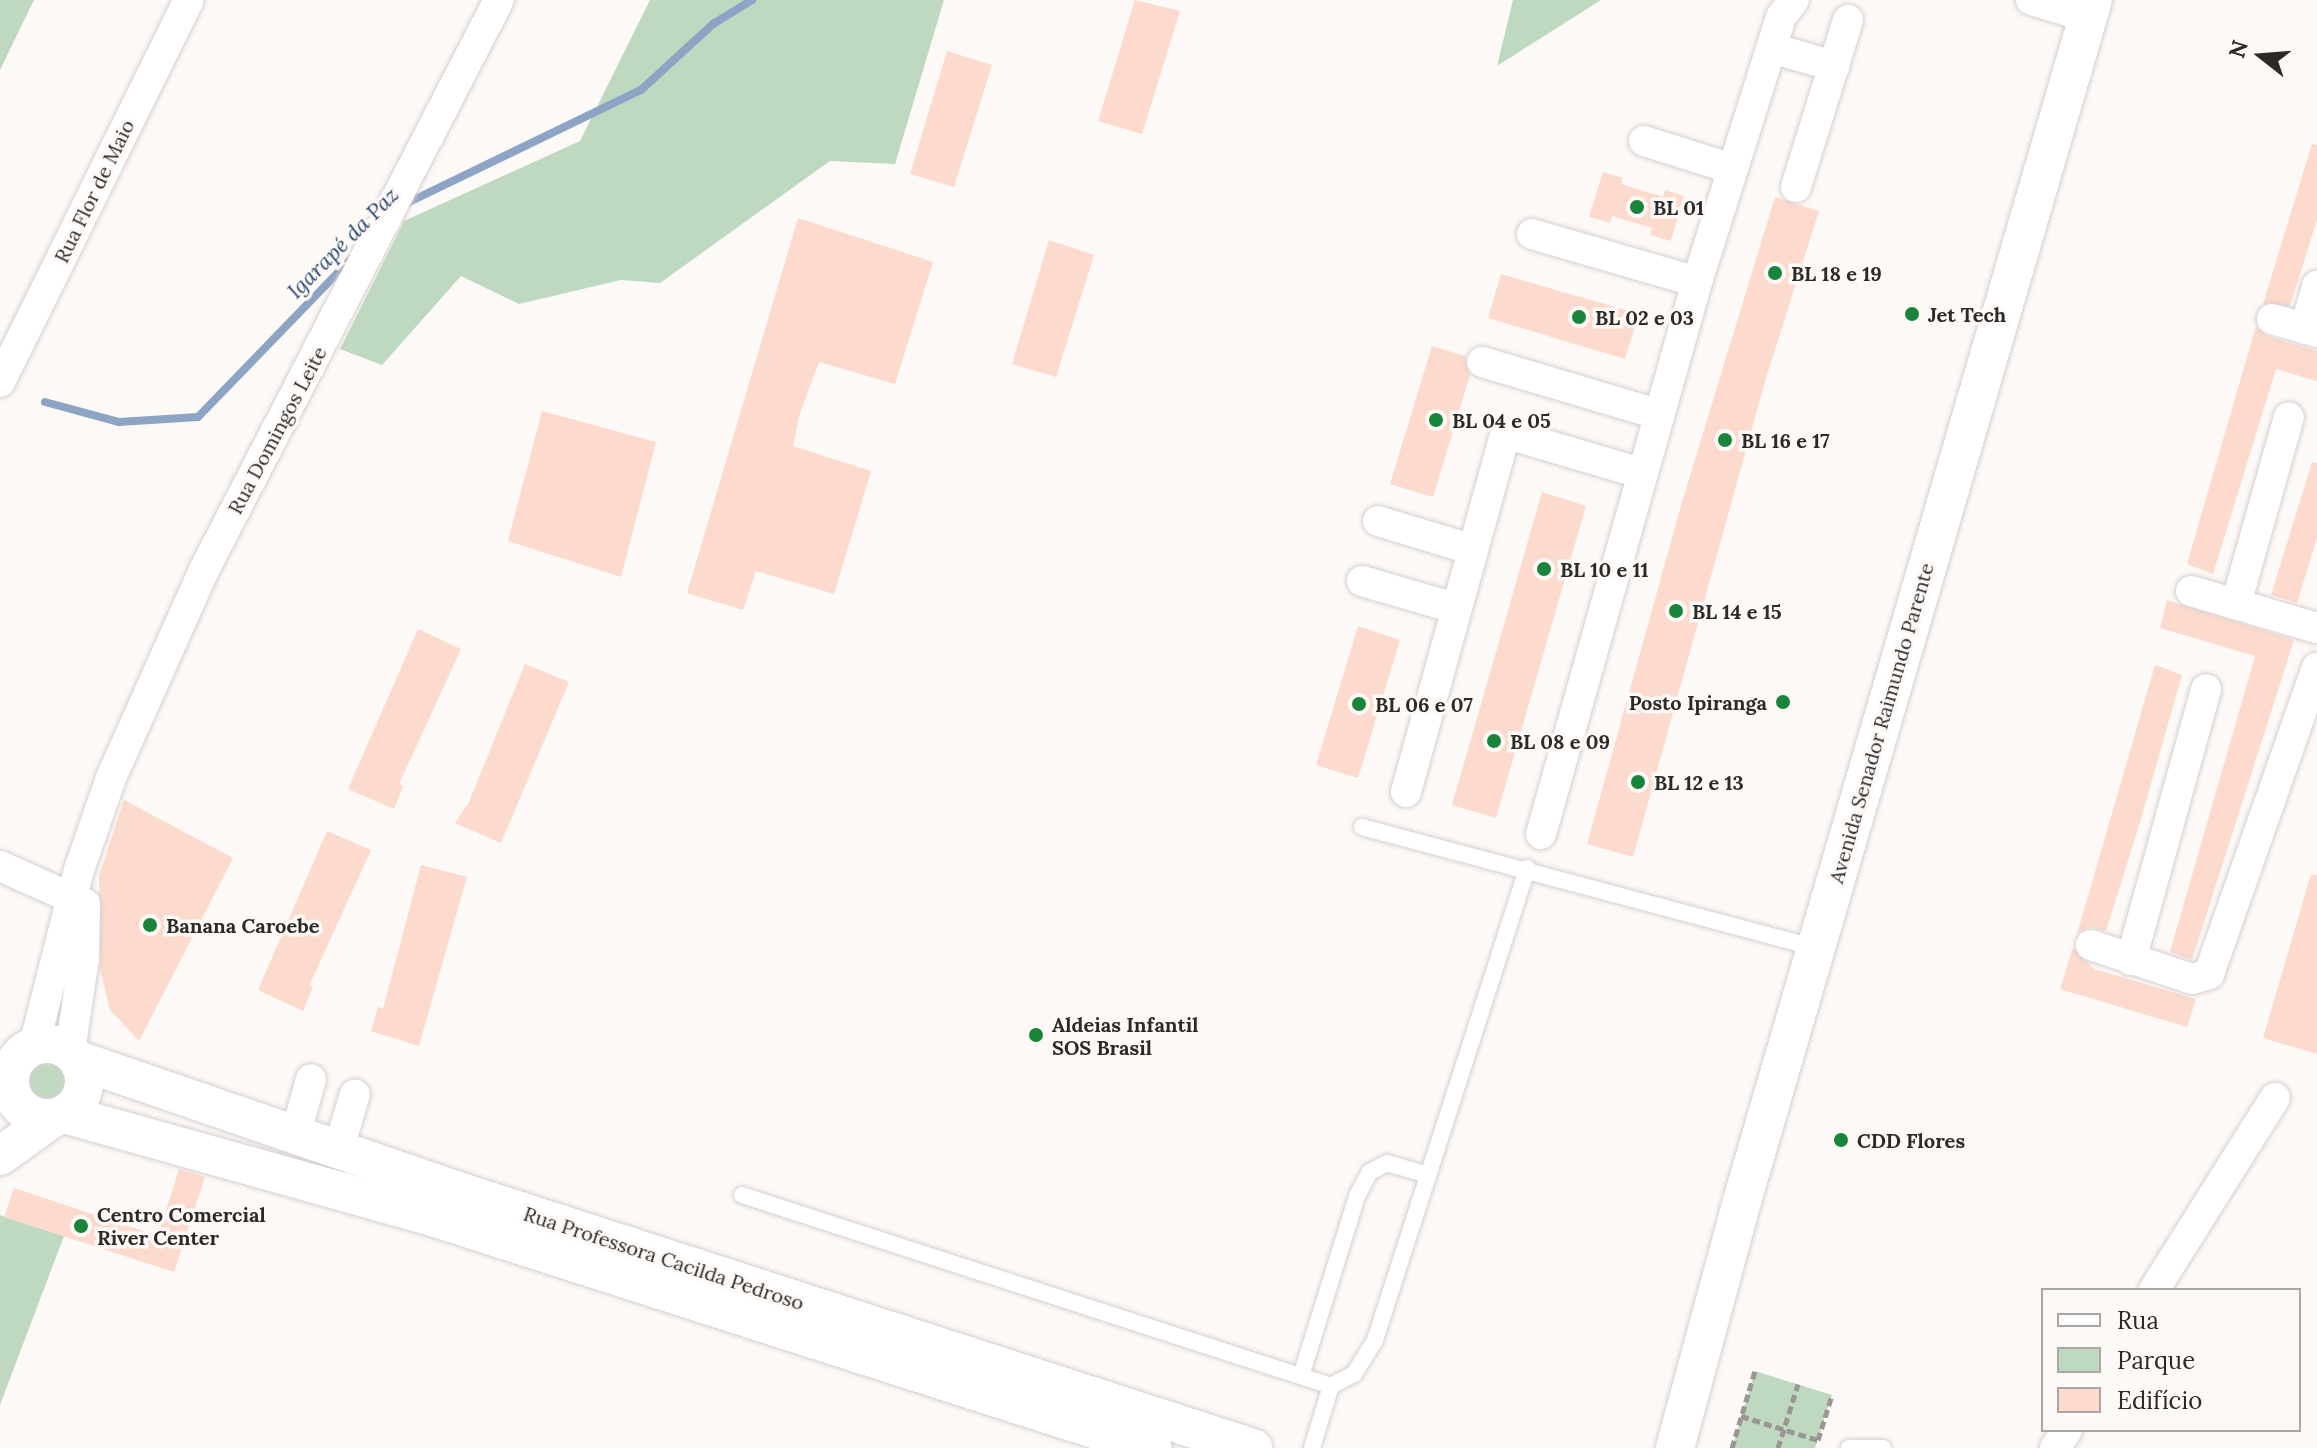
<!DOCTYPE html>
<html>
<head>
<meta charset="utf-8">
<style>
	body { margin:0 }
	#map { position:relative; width:2317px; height:1448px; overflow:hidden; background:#fdf9f7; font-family:Lora,serif }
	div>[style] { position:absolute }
	.green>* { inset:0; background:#bed9c0 }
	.round { border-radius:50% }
	.stream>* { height:8px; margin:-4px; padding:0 4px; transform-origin:4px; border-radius:4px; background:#8ea4c4 }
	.building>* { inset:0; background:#fcdacd }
	.path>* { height:5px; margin-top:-2.5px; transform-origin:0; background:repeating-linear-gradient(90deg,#999695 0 8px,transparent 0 12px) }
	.roads { filter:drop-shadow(0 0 2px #d5d0cf) drop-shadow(0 0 2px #d5d0cf) }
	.service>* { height:16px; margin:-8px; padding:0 8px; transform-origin:8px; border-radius:8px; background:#fff }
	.minor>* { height:30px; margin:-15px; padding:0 15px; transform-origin:15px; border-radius:15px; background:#fff }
	.tertiary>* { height:38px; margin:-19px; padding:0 19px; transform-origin:19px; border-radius:19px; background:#fff }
	.tertiary>.ring { margin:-19px; padding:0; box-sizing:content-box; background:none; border:38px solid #fff; border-radius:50% }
	.dots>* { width:22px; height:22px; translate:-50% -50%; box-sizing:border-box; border:4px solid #fdf9f7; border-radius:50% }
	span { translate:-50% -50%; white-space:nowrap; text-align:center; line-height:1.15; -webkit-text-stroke:7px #fdf9f7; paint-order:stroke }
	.street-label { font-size:20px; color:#2c2a29 }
	.poi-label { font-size:20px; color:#2c2a29; font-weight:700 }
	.left { translate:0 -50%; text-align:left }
	.right { translate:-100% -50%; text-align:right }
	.water-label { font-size:22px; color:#2b4975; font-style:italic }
	.legend { position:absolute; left:2041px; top:1288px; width:260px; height:144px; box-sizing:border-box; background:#fdf9f7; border:2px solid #a9a6a5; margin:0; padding:10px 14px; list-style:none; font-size:24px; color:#2c2a29 }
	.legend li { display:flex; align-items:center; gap:16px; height:40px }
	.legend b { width:40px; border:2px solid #a9a6a5 }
	.north { position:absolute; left:2221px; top:16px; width:80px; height:80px; -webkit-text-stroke:6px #fdf9f7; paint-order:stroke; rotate:287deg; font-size:22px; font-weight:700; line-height:32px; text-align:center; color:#2c2a29 }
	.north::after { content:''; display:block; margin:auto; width:28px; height:36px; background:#2c2a29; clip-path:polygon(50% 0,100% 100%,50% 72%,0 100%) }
</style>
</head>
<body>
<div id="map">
	<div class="green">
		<i style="clip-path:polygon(0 0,34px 0,0 70px)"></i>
		<i style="clip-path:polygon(650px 0,944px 0,895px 164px,830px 161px,660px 283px,621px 280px,519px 304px,461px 276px,382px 365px,340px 349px,404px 221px,580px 141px)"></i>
		<i style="clip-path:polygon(1513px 0,1601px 0,1497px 66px)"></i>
		<i class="round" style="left:25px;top:1059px;width:44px;height:44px"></i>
		<i style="clip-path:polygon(0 1215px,64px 1236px,0 1405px)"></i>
		<i style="clip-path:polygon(1755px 1371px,1832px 1395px,1815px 1448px,1732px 1448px)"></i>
	</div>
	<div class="stream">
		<i style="left:405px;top:204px;width:262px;rotate:-25.8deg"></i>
		<i style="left:641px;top:90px;width:98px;rotate:-42.5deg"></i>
		<i style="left:713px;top:24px;width:46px;rotate:-31.6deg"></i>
		<i style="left:45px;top:402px;width:77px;rotate:15.1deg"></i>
		<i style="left:119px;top:422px;width:79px;rotate:-3.6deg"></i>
		<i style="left:198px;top:417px;width:220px;rotate:-45.9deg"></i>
	</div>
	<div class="building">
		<i style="clip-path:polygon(1135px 0,1180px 11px,1142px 134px,1098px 121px)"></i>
		<i style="clip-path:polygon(947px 51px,992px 65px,954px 187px,910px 174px)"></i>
		<i style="clip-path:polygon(2312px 144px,2317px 145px,2317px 220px,2290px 306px,2263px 304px)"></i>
		<i style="clip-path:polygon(1603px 172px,1623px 178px,1621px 184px,1663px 197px,1665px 190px,1684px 196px,1671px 241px,1650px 235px,1652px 228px,1612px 216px,1610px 223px,1589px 217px)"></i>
		<i style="clip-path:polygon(1775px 197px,1819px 211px,1766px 378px,1633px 857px,1587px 844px,1682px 502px)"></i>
		<i style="clip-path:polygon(798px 218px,933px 262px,895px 384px,819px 362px,800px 413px,793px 446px,871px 471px,834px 594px,756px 571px,743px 610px,687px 593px)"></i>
		<i style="clip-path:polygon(1049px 240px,1094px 255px,1056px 377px,1012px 364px)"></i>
		<i style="clip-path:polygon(1501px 274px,1639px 314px,1625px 359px,1488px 318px)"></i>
		<i style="clip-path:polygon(2256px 326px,2267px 336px,2317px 351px,2317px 381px,2276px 369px,2213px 574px,2187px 564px)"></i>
		<i style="clip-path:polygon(1432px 346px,1465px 356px,1470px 375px,1433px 497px,1390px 484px)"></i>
		<i style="clip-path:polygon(542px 411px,656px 442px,621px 577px,508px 541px)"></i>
		<i style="clip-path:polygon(2312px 462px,2317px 463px,2317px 538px,2297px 603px,2271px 595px)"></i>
		<i style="clip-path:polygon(1542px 492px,1586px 506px,1496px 818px,1452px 805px)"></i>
		<i style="clip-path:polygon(2167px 600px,2294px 640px,2192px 960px,2170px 952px,2255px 656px,2160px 628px)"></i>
		<i style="clip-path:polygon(1358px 626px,1400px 640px,1358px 778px,1316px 765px)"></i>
		<i style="clip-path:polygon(418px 629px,461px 649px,399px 784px,403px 786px,394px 809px,348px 789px)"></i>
		<i style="clip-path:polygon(525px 664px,569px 682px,501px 843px,455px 823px,469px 802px)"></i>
		<i style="clip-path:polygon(2155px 665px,2182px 675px,2141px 819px,2106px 931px,2088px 927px,2077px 934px)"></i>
		<i style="clip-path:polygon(124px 800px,233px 858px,139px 1041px,110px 1010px,100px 969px,99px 876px)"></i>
		<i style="clip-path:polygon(327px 831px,371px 850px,309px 986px,313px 987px,303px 1011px,258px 990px)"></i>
		<i style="clip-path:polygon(421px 865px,467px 877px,419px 1046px,371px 1031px,378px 1007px,383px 1009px)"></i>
		<i style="clip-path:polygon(2311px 874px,2317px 875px,2317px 1054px,2263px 1038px)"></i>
		<i style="clip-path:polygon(2073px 947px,2094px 969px,2196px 999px,2187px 1027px,2060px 989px)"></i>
		<i style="clip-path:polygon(179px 1169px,205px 1177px,174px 1272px,4px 1217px,14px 1188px,158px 1236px)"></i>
	</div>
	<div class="path">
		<i style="left:1741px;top:1416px;width:81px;rotate:17.3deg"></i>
		<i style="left:1818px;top:1440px;width:47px;rotate:-72.7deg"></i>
		<i style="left:1732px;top:1448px;width:80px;rotate:-73.4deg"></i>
		<i style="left:1778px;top:1448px;width:67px;rotate:-72.6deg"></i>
	</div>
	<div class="roads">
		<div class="service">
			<i style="left:1362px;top:827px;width:470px;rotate:14.9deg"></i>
			<i style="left:742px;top:1195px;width:619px;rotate:17.97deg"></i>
			<i style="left:1331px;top:1386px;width:26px;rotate:-28deg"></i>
			<i style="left:1354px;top:1374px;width:40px;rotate:-58deg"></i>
			<i style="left:1375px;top:1340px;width:496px;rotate:-72.1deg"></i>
			<i style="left:1301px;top:1376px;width:189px;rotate:-72.7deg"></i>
			<i style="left:1357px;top:1196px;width:27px;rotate:-62deg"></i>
			<i style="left:1370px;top:1172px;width:19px;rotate:-28deg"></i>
			<i style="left:1387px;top:1163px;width:43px;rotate:16.3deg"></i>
			<i style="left:1312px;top:1448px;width:65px;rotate:-73deg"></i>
			<i style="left:1849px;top:1448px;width:34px"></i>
		</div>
		<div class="minor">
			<i style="left:2031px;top:0;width:59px;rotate:16.6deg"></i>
			<i style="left:1771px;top:48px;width:66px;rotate:15.9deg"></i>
			<i style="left:1644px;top:141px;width:93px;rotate:17.5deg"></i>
			<i style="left:1796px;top:187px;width:175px;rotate:-72.7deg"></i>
			<i style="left:1532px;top:234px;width:172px;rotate:16.2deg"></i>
			<i style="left:2272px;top:319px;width:47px;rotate:16.1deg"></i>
			<i style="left:2305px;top:329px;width:45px;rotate:-74.4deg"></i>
			<i style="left:1482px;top:362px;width:184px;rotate:16.5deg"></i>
			<i style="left:0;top:382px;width:426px;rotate:-63.7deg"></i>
			<i style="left:1378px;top:521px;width:97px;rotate:16.8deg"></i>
			<i style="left:1362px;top:581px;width:97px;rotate:16.2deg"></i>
			<i style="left:2191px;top:591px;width:131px;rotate:16.4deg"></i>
			<i style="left:2236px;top:604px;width:194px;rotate:-74.2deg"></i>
			<i style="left:1406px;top:792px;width:366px;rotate:-74.5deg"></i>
			<i style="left:1504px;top:439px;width:11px;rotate:-15deg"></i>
			<i style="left:1515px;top:436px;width:131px;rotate:16.4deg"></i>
			<i style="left:1541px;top:834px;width:574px;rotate:-74.22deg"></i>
			<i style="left:1697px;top:282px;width:278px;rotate:-72.4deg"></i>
			<i style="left:1781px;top:17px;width:21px;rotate:-53deg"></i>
			<i style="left:0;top:866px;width:93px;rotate:24.1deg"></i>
			<i style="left:2091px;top:945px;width:107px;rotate:18.6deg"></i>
			<i style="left:2192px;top:979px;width:18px;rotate:-16deg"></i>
			<i style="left:2209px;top:974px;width:325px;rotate:-70.6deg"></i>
			<i style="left:2131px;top:960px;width:281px;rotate:-74.5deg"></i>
			<i style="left:34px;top:1046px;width:182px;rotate:-75.7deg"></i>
			<i style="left:79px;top:870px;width:97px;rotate:-70.8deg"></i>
			<i style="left:111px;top:778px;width:228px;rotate:-65.9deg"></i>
			<i style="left:204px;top:570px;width:642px;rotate:-62.64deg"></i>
			<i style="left:70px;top:1051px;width:94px;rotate:-81.4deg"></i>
			<i style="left:84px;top:958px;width:54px;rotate:-88.9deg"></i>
			<i style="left:295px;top:1136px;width:59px;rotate:-74.3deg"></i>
			<i style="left:338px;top:1151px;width:59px;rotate:-73.4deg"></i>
			<i style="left:2154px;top:1290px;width:227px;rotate:-57.8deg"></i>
			<i style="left:2055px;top:1448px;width:22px;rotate:-56deg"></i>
		</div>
		<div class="tertiary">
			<i class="ring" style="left:10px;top:1044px;width:36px;height:36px"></i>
			<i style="left:78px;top:1060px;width:399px;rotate:19deg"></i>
			<i style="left:455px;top:1190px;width:839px;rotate:17.92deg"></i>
			<i style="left:64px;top:1114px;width:376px;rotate:15.6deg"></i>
			<i style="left:426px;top:1215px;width:763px;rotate:17.77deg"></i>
			<i style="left:0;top:1156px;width:65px;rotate:-35.6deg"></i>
			<i style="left:1675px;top:1448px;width:256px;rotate:-74.8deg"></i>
			<i style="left:1742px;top:1201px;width:1251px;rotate:-73.71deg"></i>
		</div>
	</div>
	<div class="dots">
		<i style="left:1637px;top:207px;background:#19853b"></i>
		<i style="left:1775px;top:273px;background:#19853b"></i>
		<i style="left:1912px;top:314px;background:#19853b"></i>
		<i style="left:1579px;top:317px;background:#19853b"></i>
		<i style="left:1436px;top:420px;background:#19853b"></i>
		<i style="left:1725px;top:440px;background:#19853b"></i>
		<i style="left:1544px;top:569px;background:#19853b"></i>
		<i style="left:1676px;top:611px;background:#19853b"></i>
		<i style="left:1783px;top:702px;background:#19853b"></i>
		<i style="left:1359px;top:704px;background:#19853b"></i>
		<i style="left:1494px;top:741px;background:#19853b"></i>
		<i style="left:1638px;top:782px;background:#19853b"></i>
		<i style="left:150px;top:925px;background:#19853b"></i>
		<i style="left:1036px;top:1035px;background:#19853b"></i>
		<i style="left:1841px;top:1140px;background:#19853b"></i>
		<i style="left:81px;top:1226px;background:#19853b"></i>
	</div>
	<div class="street-label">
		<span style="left:94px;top:191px;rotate:-64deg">Rua Flor de Maio</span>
		<span style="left:277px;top:430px;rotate:-62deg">Rua Domingos Leite</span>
		<span style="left:1881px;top:723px;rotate:-74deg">Avenida Senador Raimundo Parente</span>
		<span style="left:664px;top:1258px;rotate:18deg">Rua Professora Cacilda Pedroso</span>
	</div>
	<div class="poi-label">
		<span class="left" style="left:1653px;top:207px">BL 01</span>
		<span class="left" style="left:1791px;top:273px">BL 18 e 19</span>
		<span class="left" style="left:1928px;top:314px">Jet Tech</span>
		<span class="left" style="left:1595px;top:317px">BL 02 e 03</span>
		<span class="left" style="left:1452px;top:420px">BL 04 e 05</span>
		<span class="left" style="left:1741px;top:440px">BL 16 e 17</span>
		<span class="left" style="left:1560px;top:569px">BL 10 e 11</span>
		<span class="left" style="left:1692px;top:611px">BL 14 e 15</span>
		<span class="right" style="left:1767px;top:702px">Posto Ipiranga</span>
		<span class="left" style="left:1375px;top:704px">BL 06 e 07</span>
		<span class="left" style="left:1510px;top:741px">BL 08 e 09</span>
		<span class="left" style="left:1654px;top:782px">BL 12 e 13</span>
		<span class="left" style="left:166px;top:925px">Banana Caroebe</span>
		<span class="left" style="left:1052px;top:1036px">Aldeias Infantil<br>SOS Brasil</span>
		<span class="left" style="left:1857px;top:1140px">CDD Flores</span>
		<span class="left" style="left:97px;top:1226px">Centro Comercial<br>River Center</span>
	</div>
	<div class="water-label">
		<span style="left:343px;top:243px;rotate:-45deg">Igarapé da Paz</span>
	</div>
	<ul class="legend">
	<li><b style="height:10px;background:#fff"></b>Rua</li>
	<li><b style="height:22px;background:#bed9c0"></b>Parque</li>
	<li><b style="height:22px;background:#fcdacd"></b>Edifício</li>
	</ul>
	<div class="north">N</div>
</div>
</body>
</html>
